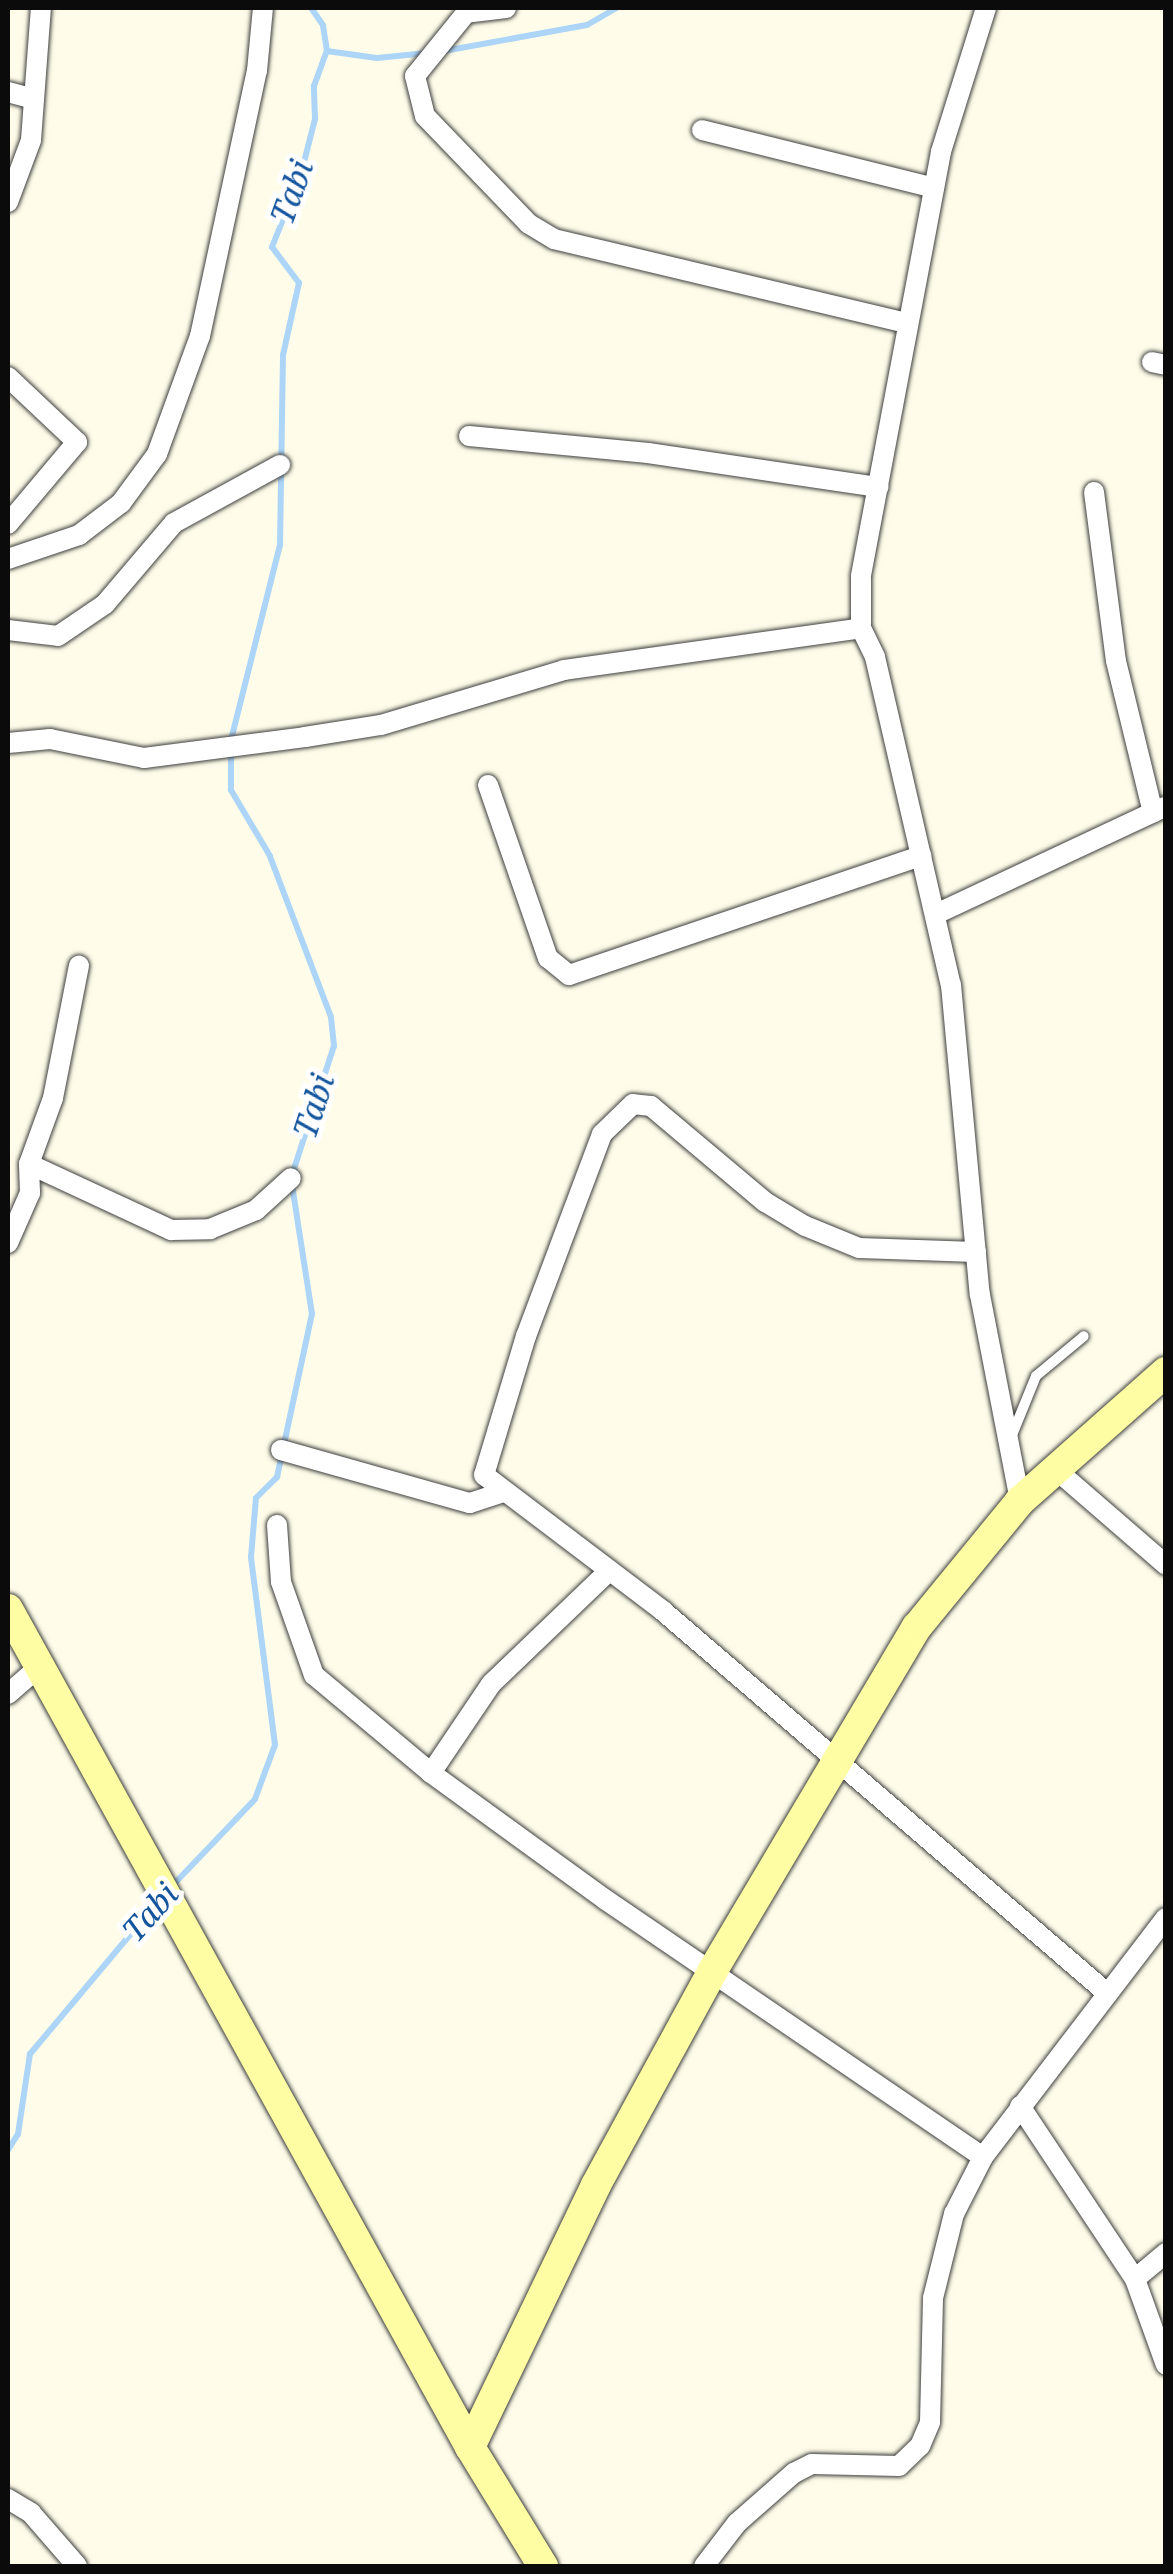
<!DOCTYPE html>
<html>
<head>
<meta charset="utf-8">
<style>
	body { margin:0 }
	#map { position:relative; width:1173px; height:2574px; overflow:hidden; background:#fffde9; font-family:"Noto Serif",serif }
	div>[style] { position:absolute }
	.stream>* { height:6px; margin:-3px; padding:0 3px; transform-origin:3px; border-radius:3px; background:#add5f7 }
	.roads { filter:drop-shadow(0 0 2px #3e3e3e) drop-shadow(0 0 2px #3e3e3e) }
	.lane>* { height:10px; margin:-5px; padding:0 5px; transform-origin:5px; border-radius:5px; background:#fff }
	.street>* { height:20px; margin:-10px; padding:0 10px; transform-origin:10px; border-radius:10px; background:#fff }
	.secondary>* { height:30px; margin:-15px; padding:0 15px; transform-origin:15px; border-radius:15px; background:#fffda4 }
	span { translate:-50% -50%; white-space:nowrap; text-align:center; line-height:1.15; -webkit-text-stroke:10px #fff; paint-order:stroke }
	.water-label { font-size:32px; color:#14559e; font-style:italic }
	.frame { position:absolute; inset:0; border:10px solid #0b0b0b; pointer-events:none }
</style>
</head>
<body>
<div id="map">
	<div class="stream">
		<i style="left:327px;top:51px;width:50px;rotate:8deg"></i>
		<i style="left:377px;top:58px;width:50px;rotate:-5.7deg"></i>
		<i style="left:444px;top:51px;width:145px;rotate:-10.3deg"></i>
		<i style="left:587px;top:25px;width:34px;rotate:-30deg"></i>
		<i style="left:231px;top:740px;width:201px;rotate:-75.9deg"></i>
		<i style="left:280px;top:545px;width:190px;rotate:-89.1deg"></i>
		<i style="left:283px;top:355px;width:74px;rotate:-77.5deg"></i>
		<i style="left:299px;top:283px;width:45px;rotate:-126.9deg"></i>
		<i style="left:272px;top:247px;width:79px;rotate:-68.3deg"></i>
		<i style="left:301px;top:174px;width:57px;rotate:-75.7deg"></i>
		<i style="left:315px;top:119px;width:33px;rotate:-92deg"></i>
		<i style="left:314px;top:86px;width:37px;rotate:-70deg"></i>
		<i style="left:327px;top:51px;width:26px;rotate:-99deg"></i>
		<i style="left:323px;top:25px;width:21px;rotate:-125deg"></i>
		<i style="left:172px;top:1886px;width:120px;rotate:-46.3deg"></i>
		<i style="left:255px;top:1799px;width:58px;rotate:-69.7deg"></i>
		<i style="left:275px;top:1745px;width:190px;rotate:-97.3deg"></i>
		<i style="left:251px;top:1557px;width:59px;rotate:-85.2deg"></i>
		<i style="left:256px;top:1498px;width:30px;rotate:-45deg"></i>
		<i style="left:277px;top:1477px;width:167px;rotate:-77.9deg"></i>
		<i style="left:312px;top:1314px;width:138px;rotate:-98.8deg"></i>
		<i style="left:291px;top:1178px;width:139px;rotate:-72deg"></i>
		<i style="left:334px;top:1046px;width:29px;rotate:-96deg"></i>
		<i style="left:331px;top:1017px;width:172px;rotate:-110.8deg"></i>
		<i style="left:270px;top:856px;width:77px;rotate:-120.6deg"></i>
		<i style="left:231px;top:790px;width:37px;rotate:-90deg"></i>
		<i style="left:8px;top:2150px;width:19px;rotate:-58deg"></i>
		<i style="left:18px;top:2134px;width:81px;rotate:-81.5deg"></i>
		<i style="left:30px;top:2054px;width:202px;rotate:-50deg"></i>
	</div>
	<div class="roads">
		<div class="lane">
			<i style="left:1010px;top:1440px;width:69px;rotate:-67.9deg"></i>
			<i style="left:1036px;top:1376px;width:62px;rotate:-39.8deg"></i>
		</div>
		<div class="street">
			<i style="left:506px;top:8px;width:40px;rotate:172.9deg"></i>
			<i style="left:466px;top:13px;width:81px;rotate:129deg"></i>
			<i style="left:415px;top:76px;width:41px;rotate:76deg"></i>
			<i style="left:425px;top:116px;width:150px;rotate:46.1deg"></i>
			<i style="left:529px;top:224px;width:29px;rotate:31deg"></i>
			<i style="left:554px;top:239px;width:363px;rotate:13.4deg"></i>
			<i style="left:986px;top:8px;width:151px;rotate:107.4deg"></i>
			<i style="left:941px;top:152px;width:432px;rotate:100.7deg"></i>
			<i style="left:861px;top:577px;width:51px;rotate:90deg"></i>
			<i style="left:861px;top:628px;width:32px;rotate:64deg"></i>
			<i style="left:875px;top:657px;width:337px;rotate:77deg"></i>
			<i style="left:951px;top:985px;width:311px;rotate:84.7deg"></i>
			<i style="left:980px;top:1295px;width:210px;rotate:79deg"></i>
			<i style="left:8px;top:92px;width:27px;rotate:15deg"></i>
			<i style="left:702px;top:130px;width:239px;rotate:14deg"></i>
			<i style="left:8px;top:202px;width:66px;rotate:-69.6deg"></i>
			<i style="left:31px;top:140px;width:132px;rotate:-85.7deg"></i>
			<i style="left:1152px;top:362px;width:14px;rotate:12deg"></i>
			<i style="left:8px;top:377px;width:95px;rotate:43.3deg"></i>
			<i style="left:77px;top:442px;width:107px;rotate:130.1deg"></i>
			<i style="left:469px;top:436px;width:180px;rotate:5.4deg"></i>
			<i style="left:648px;top:453px;width:233px;rotate:8.4deg"></i>
			<i style="left:1094px;top:492px;width:170px;rotate:82.6deg"></i>
			<i style="left:1116px;top:661px;width:156px;rotate:76.3deg"></i>
			<i style="left:8px;top:559px;width:75px;rotate:-18.7deg"></i>
			<i style="left:79px;top:535px;width:53px;rotate:-37.3deg"></i>
			<i style="left:121px;top:503px;width:61px;rotate:-53.7deg"></i>
			<i style="left:157px;top:454px;width:126px;rotate:-70deg"></i>
			<i style="left:200px;top:336px;width:271px;rotate:-77.9deg"></i>
			<i style="left:257px;top:71px;width:63px;rotate:-84.6deg"></i>
			<i style="left:8px;top:630px;width:50px;rotate:6.8deg"></i>
			<i style="left:58px;top:636px;width:57px;rotate:-34.2deg"></i>
			<i style="left:105px;top:604px;width:106px;rotate:-49.6deg"></i>
			<i style="left:174px;top:523px;width:121px;rotate:-28.7deg"></i>
			<i style="left:8px;top:743px;width:42px;rotate:-5.4deg"></i>
			<i style="left:50px;top:739px;width:96px;rotate:11.4deg"></i>
			<i style="left:144px;top:758px;width:162px;rotate:-7.4deg"></i>
			<i style="left:305px;top:737px;width:77px;rotate:-9deg"></i>
			<i style="left:381px;top:725px;width:191px;rotate:-16.7deg"></i>
			<i style="left:564px;top:670px;width:300px;rotate:-8deg"></i>
			<i style="left:488px;top:785px;width:183px;rotate:70.9deg"></i>
			<i style="left:548px;top:958px;width:27px;rotate:39deg"></i>
			<i style="left:569px;top:975px;width:372px;rotate:-18.7deg"></i>
			<i style="left:936px;top:914px;width:252px;rotate:-25.1deg"></i>
			<i style="left:29px;top:1164px;width:157px;rotate:24.9deg"></i>
			<i style="left:171px;top:1230px;width:39px;rotate:-1deg"></i>
			<i style="left:210px;top:1229px;width:50px;rotate:-22.4deg"></i>
			<i style="left:256px;top:1210px;width:47px;rotate:-42.4deg"></i>
			<i style="left:8px;top:1243px;width:55px;rotate:-66.3deg"></i>
			<i style="left:30px;top:1193px;width:29px;rotate:-92deg"></i>
			<i style="left:29px;top:1164px;width:70px;rotate:-70deg"></i>
			<i style="left:53px;top:1098px;width:135px;rotate:-78.9deg"></i>
			<i style="left:976px;top:1252px;width:117px;rotate:-178deg"></i>
			<i style="left:859px;top:1248px;width:58px;rotate:-157.8deg"></i>
			<i style="left:805px;top:1226px;width:47px;rotate:-149deg"></i>
			<i style="left:765px;top:1202px;width:149px;rotate:-139.9deg"></i>
			<i style="left:651px;top:1106px;width:18px;rotate:-174deg"></i>
			<i style="left:633px;top:1104px;width:43px;rotate:135.9deg"></i>
			<i style="left:602px;top:1134px;width:216px;rotate:110.6deg"></i>
			<i style="left:526px;top:1336px;width:145px;rotate:106.8deg"></i>
			<i style="left:484px;top:1475px;width:225px;rotate:37.2deg"></i>
			<i style="left:663px;top:1611px;width:586px;rotate:40.71deg"></i>
			<i style="left:281px;top:1450px;width:196px;rotate:15.7deg"></i>
			<i style="left:470px;top:1503px;width:32px;rotate:-18deg"></i>
			<i style="left:1053px;top:1467px;width:150px;rotate:40.9deg"></i>
			<i style="left:277px;top:1525px;width:57px;rotate:86deg"></i>
			<i style="left:281px;top:1582px;width:99px;rotate:70.5deg"></i>
			<i style="left:314px;top:1675px;width:153px;rotate:39.9deg"></i>
			<i style="left:431px;top:1773px;width:216px;rotate:36deg"></i>
			<i style="left:606px;top:1900px;width:456px;rotate:34.3deg"></i>
			<i style="left:8px;top:1694px;width:43px;rotate:-41.2deg"></i>
			<i style="left:431px;top:1773px;width:107px;rotate:-56deg"></i>
			<i style="left:491px;top:1684px;width:163px;rotate:-43.8deg"></i>
			<i style="left:1020px;top:2106px;width:208px;rotate:56.4deg"></i>
			<i style="left:1166px;top:2253px;width:40px;rotate:140deg"></i>
			<i style="left:1135px;top:2279px;width:91px;rotate:70.2deg"></i>
			<i style="left:8px;top:2499px;width:27px;rotate:31deg"></i>
			<i style="left:31px;top:2513px;width:70px;rotate:49deg"></i>
			<i style="left:704px;top:2566px;width:54px;rotate:-52.5deg"></i>
			<i style="left:737px;top:2523px;width:76px;rotate:-41.3deg"></i>
			<i style="left:794px;top:2473px;width:20px;rotate:-27deg"></i>
			<i style="left:812px;top:2464px;width:87px;rotate:1.3deg"></i>
			<i style="left:899px;top:2466px;width:29px;rotate:-44deg"></i>
			<i style="left:920px;top:2446px;width:26px;rotate:-67deg"></i>
			<i style="left:930px;top:2422px;width:124px;rotate:-88.6deg"></i>
			<i style="left:933px;top:2298px;width:87px;rotate:-76deg"></i>
			<i style="left:954px;top:2214px;width:64px;rotate:-63deg"></i>
			<i style="left:983px;top:2157px;width:301px;rotate:-52.6deg"></i>
		</div>
		<div class="secondary">
			<i style="left:8px;top:1609px;width:957px;rotate:61.13deg"></i>
			<i style="left:470px;top:2447px;width:140px;rotate:58.5deg"></i>
			<i style="left:470px;top:2447px;width:291px;rotate:-64.3deg"></i>
			<i style="left:596px;top:2185px;width:245px;rotate:-61.4deg"></i>
			<i style="left:713px;top:1970px;width:399px;rotate:-59.3deg"></i>
			<i style="left:917px;top:1627px;width:163px;rotate:-50.7deg"></i>
			<i style="left:1020px;top:1501px;width:195px;rotate:-41.5deg"></i>
		</div>
	</div>
	<div class="water-label">
		<span style="left:292px;top:192px;rotate:-70deg">Tabi</span>
		<span style="left:314px;top:1106px;rotate:-72deg">Tabi</span>
		<span style="left:150px;top:1912px;rotate:-48deg">Tabi</span>
	</div>
	<div class="frame"></div>
</div>
</body>
</html>
